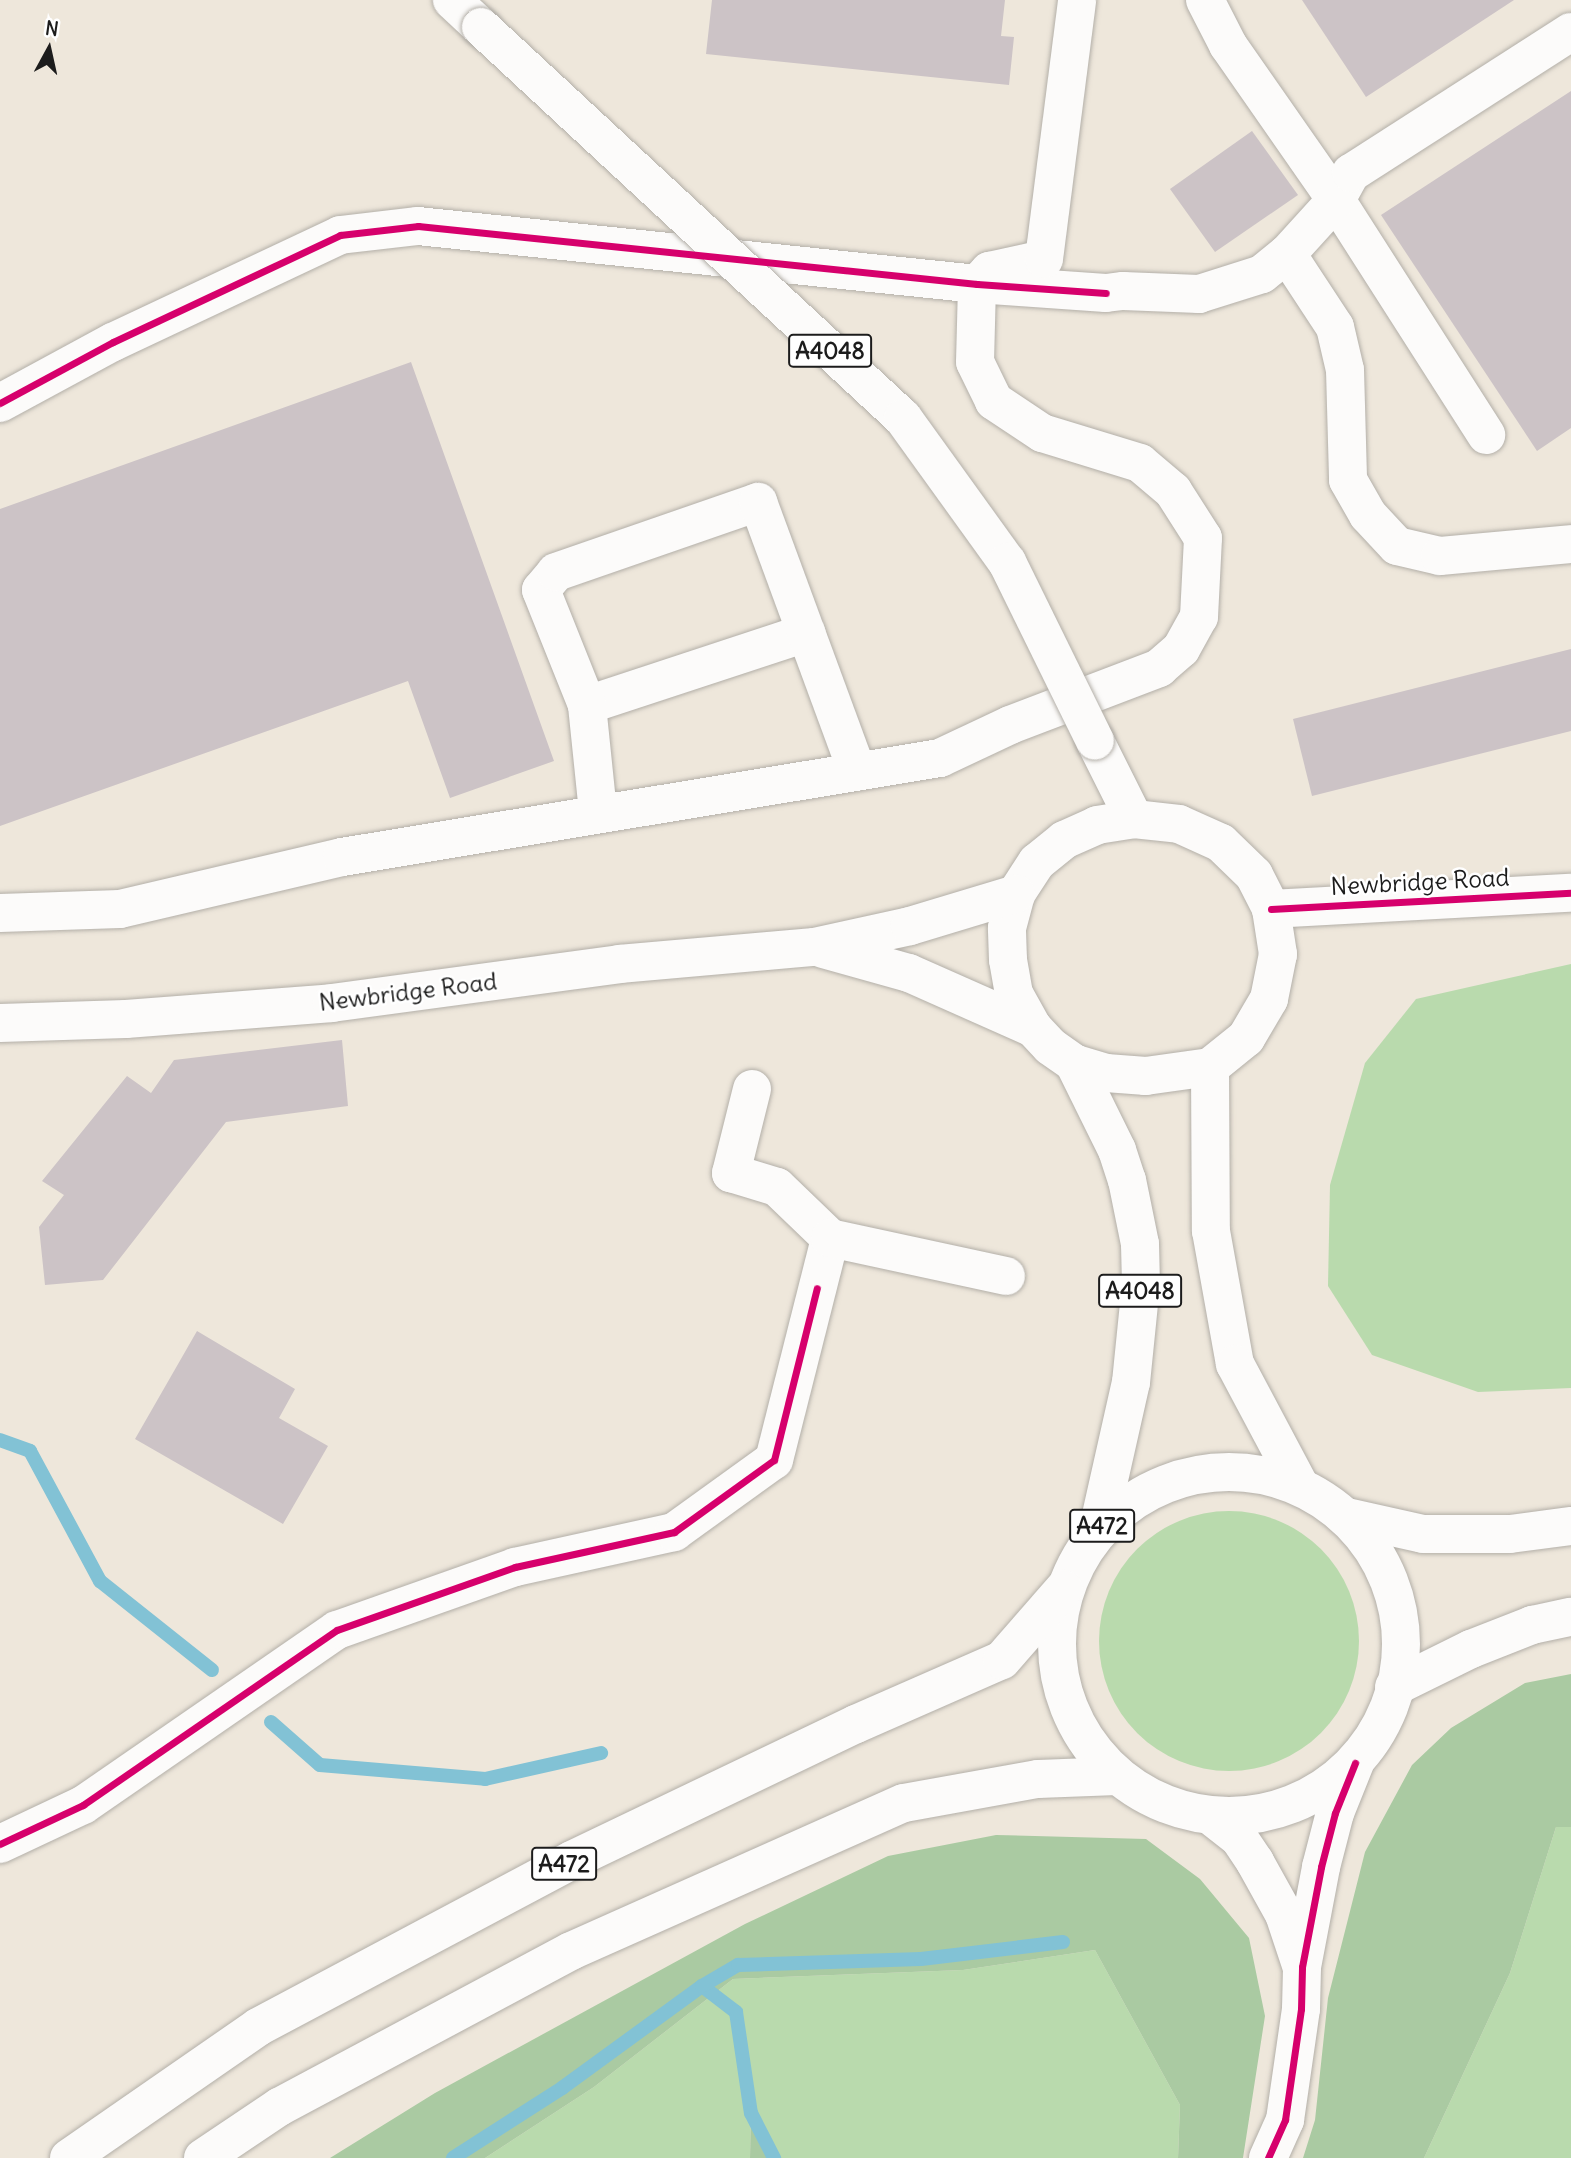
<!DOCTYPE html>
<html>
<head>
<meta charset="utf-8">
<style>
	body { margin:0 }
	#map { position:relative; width:1571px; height:2158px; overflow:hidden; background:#eee7db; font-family:Delius,sans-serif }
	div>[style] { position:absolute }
	.green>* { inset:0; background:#b9daad }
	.round { border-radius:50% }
	.forest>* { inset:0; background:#aacaa2 }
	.stream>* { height:14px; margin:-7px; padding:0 7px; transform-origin:7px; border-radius:7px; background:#82c2d5 }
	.building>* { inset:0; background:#ccc3c6 }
	.roads { filter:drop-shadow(0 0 2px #b3afa8) drop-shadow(0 0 2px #b3afa8) }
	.minor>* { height:38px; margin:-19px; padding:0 19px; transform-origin:19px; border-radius:19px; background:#fcfbfa }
	.major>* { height:38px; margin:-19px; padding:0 19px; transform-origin:19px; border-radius:19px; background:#fcfbfa }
	.major>.ring { margin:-19px; padding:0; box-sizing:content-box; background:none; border:38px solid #fcfbfa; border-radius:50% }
	.bridges { filter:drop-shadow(0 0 2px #b3afa8) drop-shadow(0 0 2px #b3afa8) }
	.major-bridge>* { height:38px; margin:-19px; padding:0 19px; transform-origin:19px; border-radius:19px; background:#fcfbfa }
	.cycleway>* { height:7px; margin:-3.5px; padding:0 3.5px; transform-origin:3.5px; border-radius:3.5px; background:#d6006c }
	span { translate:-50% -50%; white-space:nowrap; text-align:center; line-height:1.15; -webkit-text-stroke:5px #fff; paint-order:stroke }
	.shield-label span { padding:2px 5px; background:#fff; border:2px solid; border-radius:5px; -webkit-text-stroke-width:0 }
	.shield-label { font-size:23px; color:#1c1c1c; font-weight:700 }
	.street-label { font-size:24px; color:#1c1c1c }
	.north { position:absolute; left:14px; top:14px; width:70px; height:70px; -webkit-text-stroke:5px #fff; paint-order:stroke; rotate:8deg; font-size:19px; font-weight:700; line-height:28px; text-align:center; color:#1c1c1c }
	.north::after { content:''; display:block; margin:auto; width:24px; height:32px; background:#1c1c1c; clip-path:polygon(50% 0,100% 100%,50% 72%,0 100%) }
</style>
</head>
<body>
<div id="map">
	<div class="green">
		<i style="clip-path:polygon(1571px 964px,1571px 1388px,1478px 1392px,1372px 1355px,1328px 1286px,1330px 1185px,1365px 1063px,1416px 999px)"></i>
		<i class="round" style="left:1099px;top:1511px;width:260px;height:260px"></i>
		<i style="clip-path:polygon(1556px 1827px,1571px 1827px,1571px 2158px,1424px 2158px,1510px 1973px)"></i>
		<i style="clip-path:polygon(1095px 1950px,1180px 2105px,1178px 2158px,774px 2158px,751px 2114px,750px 2158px,485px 2158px,594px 2087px,733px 1979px,963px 1970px)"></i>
	</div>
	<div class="forest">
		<i style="clip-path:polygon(1571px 1674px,1571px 1827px,1556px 1827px,1510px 1973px,1424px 2158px,1303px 2158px,1315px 2120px,1328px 1998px,1365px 1852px,1412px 1765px,1451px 1728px,1525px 1683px)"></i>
		<i style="clip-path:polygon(996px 1835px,1146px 1839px,1200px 1879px,1249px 1938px,1265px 2016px,1243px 2158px,1178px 2158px,1180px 2105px,1095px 1950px,963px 1970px,733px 1979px,594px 2087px,485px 2158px,330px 2158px,435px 2093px,745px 1924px,888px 1856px)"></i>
		<i style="clip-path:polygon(751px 2113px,774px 2158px,750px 2158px)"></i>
	</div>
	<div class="stream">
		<i style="left:0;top:1440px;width:32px;rotate:20deg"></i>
		<i style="left:30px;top:1451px;width:148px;rotate:61.7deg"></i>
		<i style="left:100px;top:1581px;width:143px;rotate:38.5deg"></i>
		<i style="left:271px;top:1722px;width:65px;rotate:41.3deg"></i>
		<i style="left:320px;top:1765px;width:166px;rotate:4.8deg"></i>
		<i style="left:485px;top:1779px;width:119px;rotate:-12.6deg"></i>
		<i style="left:702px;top:1986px;width:43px;rotate:37.4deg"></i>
		<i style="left:736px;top:2012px;width:102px;rotate:81.6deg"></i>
		<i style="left:751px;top:2113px;width:51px;rotate:62.9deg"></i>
		<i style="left:453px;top:2158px;width:130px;rotate:-32.7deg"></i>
		<i style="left:562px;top:2088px;width:173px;rotate:-36.1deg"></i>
		<i style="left:702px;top:1986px;width:42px;rotate:-30.3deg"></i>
		<i style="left:738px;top:1965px;width:183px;rotate:-1.9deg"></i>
		<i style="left:921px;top:1959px;width:143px;rotate:-6.8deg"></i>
	</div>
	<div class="building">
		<i style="clip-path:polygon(712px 0,1005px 0,1001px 36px,1014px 37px,1009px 85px,706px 54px)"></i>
		<i style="clip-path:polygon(1302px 0,1514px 0,1366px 97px)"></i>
		<i style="clip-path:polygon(1571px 91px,1571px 428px,1537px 451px,1381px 215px)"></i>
		<i style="clip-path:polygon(1252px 131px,1298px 195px,1215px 252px,1170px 189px)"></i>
		<i style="clip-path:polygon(411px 362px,554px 761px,450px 798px,408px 681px,0 826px,0 509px)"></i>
		<i style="clip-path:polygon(1571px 649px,1571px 731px,1312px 796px,1293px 719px)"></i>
		<i style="clip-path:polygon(342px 1040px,348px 1106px,226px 1122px,103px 1280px,45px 1285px,39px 1227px,64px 1195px,42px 1181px,127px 1076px,151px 1093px,174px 1060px)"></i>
		<i style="clip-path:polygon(197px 1331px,295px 1389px,279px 1418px,328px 1446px,283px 1524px,135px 1439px)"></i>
	</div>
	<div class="roads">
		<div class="minor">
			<i style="left:1205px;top:0;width:51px;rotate:62.9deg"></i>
			<i style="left:1228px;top:45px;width:189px;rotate:55.1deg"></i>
			<i style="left:1336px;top:200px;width:279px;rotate:57.4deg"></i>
			<i style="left:1287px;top:254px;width:87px;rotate:56.7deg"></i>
			<i style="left:1335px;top:327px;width:44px;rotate:76.9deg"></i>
			<i style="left:1345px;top:370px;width:110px;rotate:88.4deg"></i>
			<i style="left:1348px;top:480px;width:40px;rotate:60.3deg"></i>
			<i style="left:1368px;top:515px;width:42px;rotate:46.9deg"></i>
			<i style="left:1397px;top:546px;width:44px;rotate:13.1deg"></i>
			<i style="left:1440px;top:556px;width:132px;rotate:-5.2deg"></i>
			<i style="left:0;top:403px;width:128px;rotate:-28.4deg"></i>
			<i style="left:113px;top:342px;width:251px;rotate:-25.2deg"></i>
			<i style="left:340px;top:235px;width:79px;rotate:-6.6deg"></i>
			<i style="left:418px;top:226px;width:562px;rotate:5.92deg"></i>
			<i style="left:977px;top:284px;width:129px;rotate:4deg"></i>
			<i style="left:1106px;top:293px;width:17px;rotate:-7deg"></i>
			<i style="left:1123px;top:291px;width:76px;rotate:2.3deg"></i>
			<i style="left:1199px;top:294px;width:66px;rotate:-17.6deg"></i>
			<i style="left:1262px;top:274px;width:32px;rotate:-39deg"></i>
			<i style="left:1287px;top:254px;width:73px;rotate:-47.8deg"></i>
			<i style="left:1336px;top:200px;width:31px;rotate:-61deg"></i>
			<i style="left:1351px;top:173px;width:261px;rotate:-32.7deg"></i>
			<i style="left:587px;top:705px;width:231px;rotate:-18.2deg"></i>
			<i style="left:598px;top:812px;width:108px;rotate:-95.9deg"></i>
			<i style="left:587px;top:705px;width:124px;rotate:-111.8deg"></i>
			<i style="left:541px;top:590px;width:23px;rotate:-50deg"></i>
			<i style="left:556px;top:572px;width:214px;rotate:-19.1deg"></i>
			<i style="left:758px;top:502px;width:287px;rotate:69.8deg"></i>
			<i style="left:1271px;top:909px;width:300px;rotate:-3.1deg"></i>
			<i style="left:0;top:913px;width:120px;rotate:-1.9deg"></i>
			<i style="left:120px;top:909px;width:228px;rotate:-13.2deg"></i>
			<i style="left:342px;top:857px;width:606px;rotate:-9.4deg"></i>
			<i style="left:940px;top:758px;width:77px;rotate:-25.2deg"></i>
			<i style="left:1010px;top:725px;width:160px;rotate:-20.9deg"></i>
			<i style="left:1159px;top:668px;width:29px;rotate:-41deg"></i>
			<i style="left:1181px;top:649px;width:37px;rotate:-61deg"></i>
			<i style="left:1199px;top:617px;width:79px;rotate:-87.1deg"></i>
			<i style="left:1203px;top:538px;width:56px;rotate:-122.6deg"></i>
			<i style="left:1173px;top:491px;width:43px;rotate:-139.7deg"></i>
			<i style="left:1140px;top:463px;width:102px;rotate:-163deg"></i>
			<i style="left:1042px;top:433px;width:58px;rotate:-146.3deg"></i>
			<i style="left:994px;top:401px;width:43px;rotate:-116deg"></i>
			<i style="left:975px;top:362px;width:78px;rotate:-88.5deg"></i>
			<i style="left:977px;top:284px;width:18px;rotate:-47deg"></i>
			<i style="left:989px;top:271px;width:56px;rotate:-12.3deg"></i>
			<i style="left:1044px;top:259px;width:261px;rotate:-82.7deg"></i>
			<i style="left:752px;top:1089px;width:87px;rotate:104deg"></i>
			<i style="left:731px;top:1173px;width:48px;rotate:16.9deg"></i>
			<i style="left:777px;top:1187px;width:74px;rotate:43.9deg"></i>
			<i style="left:1211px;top:1816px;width:36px;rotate:38deg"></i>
			<i style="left:1239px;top:1838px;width:29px;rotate:56deg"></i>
			<i style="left:1255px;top:1862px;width:60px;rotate:60.9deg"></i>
			<i style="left:1284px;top:1914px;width:54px;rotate:71.6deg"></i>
			<i style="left:0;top:1844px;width:92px;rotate:-25.2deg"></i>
			<i style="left:83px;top:1805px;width:308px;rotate:-34.6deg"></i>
			<i style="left:337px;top:1630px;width:189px;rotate:-19.5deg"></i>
			<i style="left:515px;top:1567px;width:163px;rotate:-12.4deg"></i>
			<i style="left:674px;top:1532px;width:123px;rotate:-35.8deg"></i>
			<i style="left:774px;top:1460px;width:229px;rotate:-75.8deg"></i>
			<i style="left:830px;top:1238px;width:180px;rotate:12.2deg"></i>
			<i style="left:1268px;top:2158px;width:42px;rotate:-65.9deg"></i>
			<i style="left:1285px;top:2120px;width:112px;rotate:-81.8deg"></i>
			<i style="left:1301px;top:2009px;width:42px;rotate:-88.6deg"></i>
			<i style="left:1302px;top:1967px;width:102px;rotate:-79.2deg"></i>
			<i style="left:1321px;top:1867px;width:56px;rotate:-75.5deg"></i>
			<i style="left:1335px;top:1813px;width:54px;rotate:-68.2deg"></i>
		</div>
		<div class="major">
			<i style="left:452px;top:0;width:40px;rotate:43deg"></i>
			<i style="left:1095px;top:741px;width:87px;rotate:63.4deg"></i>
			<i style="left:1134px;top:819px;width:45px;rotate:6.3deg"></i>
			<i style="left:1179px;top:824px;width:46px;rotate:24.3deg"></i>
			<i style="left:1221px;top:843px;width:46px;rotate:44.1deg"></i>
			<i style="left:1254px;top:875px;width:38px;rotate:63deg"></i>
			<i style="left:1271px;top:909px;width:46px;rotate:81.2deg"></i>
			<i style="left:1278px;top:954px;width:46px;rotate:101.3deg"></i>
			<i style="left:1269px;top:999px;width:45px;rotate:120.5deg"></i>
			<i style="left:1246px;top:1038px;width:46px;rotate:141.1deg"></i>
			<i style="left:1210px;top:1067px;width:65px;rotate:172deg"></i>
			<i style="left:1146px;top:1076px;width:40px;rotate:-175.7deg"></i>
			<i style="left:1106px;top:1073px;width:34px;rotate:-163deg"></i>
			<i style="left:1074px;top:1063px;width:29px;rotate:-145deg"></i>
			<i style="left:1050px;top:1046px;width:25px;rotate:-133deg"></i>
			<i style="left:1033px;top:1028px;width:39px;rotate:-119deg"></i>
			<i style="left:1014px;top:994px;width:35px;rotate:-100deg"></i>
			<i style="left:1008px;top:960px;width:32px;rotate:-92deg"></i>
			<i style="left:1007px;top:928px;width:35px;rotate:-75deg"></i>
			<i style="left:1016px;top:894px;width:38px;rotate:-57deg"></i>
			<i style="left:1037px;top:862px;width:35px;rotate:-39deg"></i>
			<i style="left:1064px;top:840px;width:36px;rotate:-24deg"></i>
			<i style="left:1097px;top:825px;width:37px;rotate:-9deg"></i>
			<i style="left:823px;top:949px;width:89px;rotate:15.6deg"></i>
			<i style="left:909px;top:973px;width:136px;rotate:23.9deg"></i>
			<i style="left:0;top:1023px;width:126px;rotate:-1.8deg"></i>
			<i style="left:126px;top:1019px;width:207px;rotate:-4.4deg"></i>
			<i style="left:332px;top:1003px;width:290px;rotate:-7.7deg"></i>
			<i style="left:619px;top:964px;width:196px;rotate:-5deg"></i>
			<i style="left:814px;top:947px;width:98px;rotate:-12.3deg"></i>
			<i style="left:910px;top:926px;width:111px;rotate:-16.8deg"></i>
			<i style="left:1074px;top:1063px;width:97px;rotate:63.7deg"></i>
			<i style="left:1117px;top:1150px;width:32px;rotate:72deg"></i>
			<i style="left:1127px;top:1180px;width:65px;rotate:78.5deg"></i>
			<i style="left:1140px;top:1244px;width:40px;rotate:88.6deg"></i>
			<i style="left:1141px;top:1284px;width:99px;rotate:95.8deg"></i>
			<i style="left:1131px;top:1382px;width:151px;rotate:102.7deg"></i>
			<i style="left:1210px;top:1067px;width:164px;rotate:89.7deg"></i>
			<i style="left:1211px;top:1231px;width:135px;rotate:79.8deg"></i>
			<i style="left:1235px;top:1364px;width:138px;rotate:62deg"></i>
			<i class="ring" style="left:1057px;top:1472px;width:306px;height:306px"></i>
			<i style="left:1347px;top:1517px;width:78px;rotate:12.6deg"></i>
			<i style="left:1423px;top:1534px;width:87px"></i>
			<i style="left:1510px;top:1534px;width:62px;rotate:-7.5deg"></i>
			<i style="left:1394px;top:1687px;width:86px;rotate:-26.3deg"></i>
			<i style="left:1471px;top:1649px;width:66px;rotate:-21.5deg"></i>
			<i style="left:1532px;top:1625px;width:40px;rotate:-12deg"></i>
			<i style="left:69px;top:2158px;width:230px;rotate:-34.7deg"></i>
			<i style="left:258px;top:2027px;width:356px;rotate:-28deg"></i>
			<i style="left:572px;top:1860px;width:315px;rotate:-25.6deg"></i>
			<i style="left:856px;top:1724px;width:159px;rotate:-23.7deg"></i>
			<i style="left:1002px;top:1660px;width:94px;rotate:-48.9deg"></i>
			<i style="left:203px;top:2158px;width:92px;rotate:-33.9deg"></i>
			<i style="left:279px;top:2107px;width:331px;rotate:-28.1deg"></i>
			<i style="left:571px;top:1951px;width:364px;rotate:-24deg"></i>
			<i style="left:904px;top:1803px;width:136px;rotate:-10.2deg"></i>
			<i style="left:1038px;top:1779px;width:79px;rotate:-2.2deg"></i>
		</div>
	</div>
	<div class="bridges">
		<div class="major-bridge">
			<i style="left:481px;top:27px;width:575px;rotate:42.82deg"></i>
			<i style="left:903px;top:418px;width:178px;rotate:54.2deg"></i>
			<i style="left:1007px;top:562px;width:199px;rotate:63.8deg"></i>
		</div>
	</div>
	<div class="cycleway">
		<i style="left:0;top:403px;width:128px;rotate:-28.4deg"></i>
		<i style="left:113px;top:342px;width:251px;rotate:-25.2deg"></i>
		<i style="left:340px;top:235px;width:79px;rotate:-6.6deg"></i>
		<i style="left:418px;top:226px;width:562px;rotate:5.92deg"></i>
		<i style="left:977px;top:284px;width:129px;rotate:4deg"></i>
		<i style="left:1271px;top:909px;width:300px;rotate:-3.1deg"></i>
		<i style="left:0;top:1844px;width:92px;rotate:-25.2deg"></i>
		<i style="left:83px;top:1805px;width:308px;rotate:-34.6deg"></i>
		<i style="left:337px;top:1630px;width:189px;rotate:-19.5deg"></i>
		<i style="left:515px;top:1567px;width:163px;rotate:-12.4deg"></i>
		<i style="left:674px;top:1532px;width:123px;rotate:-35.8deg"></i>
		<i style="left:774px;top:1460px;width:177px;rotate:-76deg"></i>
		<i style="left:1268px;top:2158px;width:42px;rotate:-65.9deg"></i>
		<i style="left:1285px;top:2120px;width:112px;rotate:-81.8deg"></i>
		<i style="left:1301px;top:2009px;width:42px;rotate:-88.6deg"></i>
		<i style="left:1302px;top:1967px;width:102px;rotate:-79.2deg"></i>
		<i style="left:1321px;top:1867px;width:56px;rotate:-75.5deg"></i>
		<i style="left:1335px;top:1813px;width:54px;rotate:-68.2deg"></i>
	</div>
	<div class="shield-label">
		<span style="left:830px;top:351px">A4048</span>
		<span style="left:1140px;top:1291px">A4048</span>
		<span style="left:1102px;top:1526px">A472</span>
		<span style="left:564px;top:1864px">A472</span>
	</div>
	<div class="street-label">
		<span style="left:1420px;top:882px;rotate:-3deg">Newbridge Road</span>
		<span style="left:408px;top:992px;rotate:-7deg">Newbridge Road</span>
	</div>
	<div class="north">N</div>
</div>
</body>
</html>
